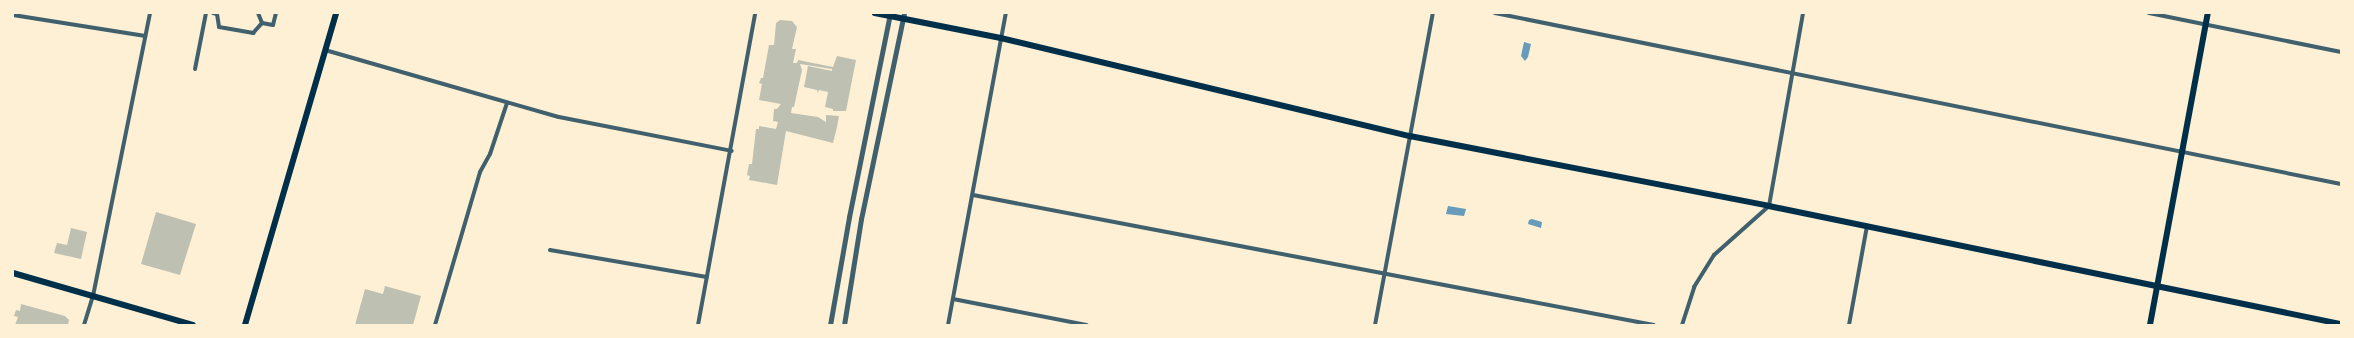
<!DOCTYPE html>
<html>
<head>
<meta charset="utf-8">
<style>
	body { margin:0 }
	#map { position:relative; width:2354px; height:338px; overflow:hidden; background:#fdf0d5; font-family:Mulish,sans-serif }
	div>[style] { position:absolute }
	.water>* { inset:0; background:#669bbc }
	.building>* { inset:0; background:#bec0b2 }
	.minor>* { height:4px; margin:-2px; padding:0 2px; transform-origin:2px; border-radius:2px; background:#3f606c }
	.tertiary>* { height:5px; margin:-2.5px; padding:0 2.5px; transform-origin:2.5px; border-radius:2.5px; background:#3f606c }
	.secondary>* { height:5.5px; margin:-2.75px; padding:0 2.75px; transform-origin:2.75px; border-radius:2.75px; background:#003049 }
	.primary>* { height:6px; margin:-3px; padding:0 3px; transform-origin:3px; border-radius:3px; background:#003049 }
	span { translate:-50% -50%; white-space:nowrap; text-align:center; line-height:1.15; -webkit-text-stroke:3.5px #fdf0d5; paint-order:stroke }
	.frame { position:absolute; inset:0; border:14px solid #fdf0d5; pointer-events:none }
</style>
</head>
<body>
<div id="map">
	<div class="water">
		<i style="clip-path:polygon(1524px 42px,1531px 44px,1528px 57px,1525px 61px,1521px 56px)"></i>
		<i style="clip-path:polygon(1448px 206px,1466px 209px,1464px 216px,1446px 214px)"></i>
		<i style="clip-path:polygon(1532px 219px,1542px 222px,1541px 228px,1528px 224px,1529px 220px)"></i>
	</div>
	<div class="building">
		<i style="clip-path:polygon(780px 20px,792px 21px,797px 27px,792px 49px,796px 49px,793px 63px,797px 63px,798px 60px,833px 67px,837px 56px,856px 60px,846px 111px,833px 111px,833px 109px,825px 107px,828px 92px,819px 90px,818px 93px,817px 90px,804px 87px,808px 66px,832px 71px,832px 69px,800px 64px,802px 70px,794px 107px,792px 107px,791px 113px,818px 117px,826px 122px,826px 115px,839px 116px,837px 127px,833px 143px,786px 131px,777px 185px,749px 180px,750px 176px,747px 175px,749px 164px,752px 164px,756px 129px,759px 129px,759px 126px,776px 129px,778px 122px,773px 121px,774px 109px,777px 109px,781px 104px,759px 100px,762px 84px,759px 83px,761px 78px,763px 78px,769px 45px,774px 45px,776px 23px)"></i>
		<i style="clip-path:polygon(156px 212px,196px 224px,180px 275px,141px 264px)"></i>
		<i style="clip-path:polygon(71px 228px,87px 232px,81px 259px,54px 253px,57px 243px,67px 245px)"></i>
		<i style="clip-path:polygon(385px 286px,421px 296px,413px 325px,355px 325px,365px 289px,383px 294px)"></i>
		<i style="clip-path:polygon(21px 304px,65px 316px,69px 320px,68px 325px,15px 325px,18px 317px,14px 316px,16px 310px,20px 311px)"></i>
	</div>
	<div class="minor">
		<i style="left:213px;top:13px;width:4px;rotate:14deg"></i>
		<i style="left:217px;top:14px;width:13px;rotate:81deg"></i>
		<i style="left:219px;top:27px;width:35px;rotate:10deg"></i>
		<i style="left:253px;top:33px;width:13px;rotate:-48deg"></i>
		<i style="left:258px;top:13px;width:11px;rotate:68deg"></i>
		<i style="left:262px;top:23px;width:11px;rotate:10deg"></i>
		<i style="left:273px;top:25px;width:12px;rotate:-76deg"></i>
		<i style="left:1495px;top:13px;width:863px;rotate:11.43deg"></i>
		<i style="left:2149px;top:13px;width:196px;rotate:11.5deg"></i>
		<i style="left:13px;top:15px;width:134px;rotate:9deg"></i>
		<i style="left:325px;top:50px;width:243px;rotate:16deg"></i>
		<i style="left:559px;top:117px;width:176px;rotate:11.1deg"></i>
		<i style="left:195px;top:69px;width:57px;rotate:-78.9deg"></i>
		<i style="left:973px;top:195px;width:693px;rotate:10.81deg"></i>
		<i style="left:550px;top:250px;width:159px;rotate:9.8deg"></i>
		<i style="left:953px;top:299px;width:136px;rotate:11deg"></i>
		<i style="left:84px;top:325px;width:30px;rotate:-73deg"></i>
		<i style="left:93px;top:296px;width:289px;rotate:-78.6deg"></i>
		<i style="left:435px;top:325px;width:159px;rotate:-73.6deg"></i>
		<i style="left:480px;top:172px;width:21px;rotate:-61deg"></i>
		<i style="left:490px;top:154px;width:54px;rotate:-71.6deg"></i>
		<i style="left:698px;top:325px;width:317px;rotate:-79.6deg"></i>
		<i style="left:948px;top:325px;width:317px;rotate:-79.5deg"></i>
		<i style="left:1375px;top:325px;width:317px;rotate:-79.5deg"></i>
		<i style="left:1682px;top:325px;width:40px;rotate:-72deg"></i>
		<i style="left:1694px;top:287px;width:38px;rotate:-58deg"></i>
		<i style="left:1714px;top:255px;width:74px;rotate:-41.7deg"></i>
		<i style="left:1769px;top:206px;width:196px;rotate:-80deg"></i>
		<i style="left:1849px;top:325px;width:101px;rotate:-79.7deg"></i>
	</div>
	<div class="tertiary">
		<i style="left:830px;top:325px;width:110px;rotate:-80deg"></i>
		<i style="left:849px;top:217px;width:208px;rotate:-78.6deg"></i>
		<i style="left:844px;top:325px;width:107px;rotate:-80.9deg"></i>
		<i style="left:861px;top:219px;width:210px;rotate:-78.2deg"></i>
	</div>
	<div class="secondary">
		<i style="left:875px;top:13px;width:128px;rotate:11.2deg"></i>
		<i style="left:1001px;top:38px;width:421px;rotate:13.5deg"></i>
		<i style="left:1410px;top:136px;width:366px;rotate:11deg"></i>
		<i style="left:1769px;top:206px;width:584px;rotate:11.66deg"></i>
		<i style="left:245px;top:325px;width:325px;rotate:-73.7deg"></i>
		<i style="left:2150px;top:325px;width:317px;rotate:-79.5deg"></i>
	</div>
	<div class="primary">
		<i style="left:13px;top:273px;width:187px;rotate:16.1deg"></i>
	</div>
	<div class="frame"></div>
</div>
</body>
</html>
